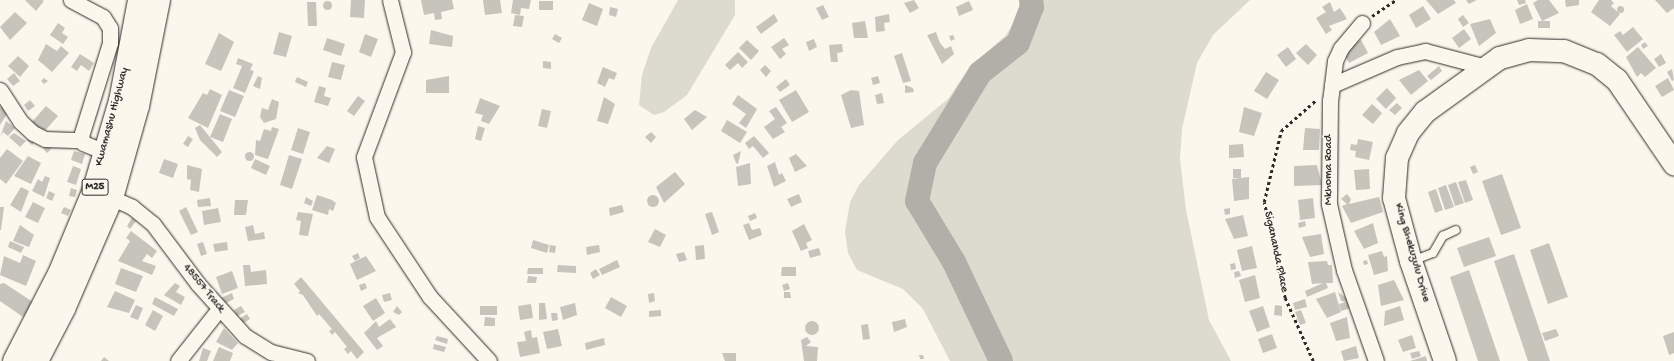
<!DOCTYPE html>
<html>
<head>
<meta charset="utf-8">
<style>
	body { margin:0 }
	#map { position:relative; width:1674px; height:361px; overflow:hidden; background:#fbf7ec; font-family:"Gochi Hand",sans-serif }
	div>[style] { position:absolute }
	.green>* { inset:0; background:#dddad0 }
	.river>* { height:24px; margin:-12px; padding:0 12px; transform-origin:12px; border-radius:12px; background:#b1afa7 }
	.building>* { inset:0; background:#c7c4bc }
	.round { border-radius:50% }
	.path>* { height:2.5px; margin-top:-1.25px; transform-origin:0; background:repeating-linear-gradient(90deg,#2b2b2b 0 3px,transparent 0 6px) }
	.roads { filter:drop-shadow(0 0 1px #2b2b2b) drop-shadow(0 0 1px #2b2b2b) }
	.lane>* { height:8px; margin:-4px; padding:0 4px; transform-origin:4px; border-radius:4px; background:#fbf7ec }
	.street>* { height:15px; margin:-7.5px; padding:0 7.5px; transform-origin:7.5px; border-radius:7.5px; background:#fbf7ec }
	.secondary>* { height:22px; margin:-11px; padding:0 11px; transform-origin:11px; border-radius:11px; background:#fbf7ec }
	.primary>* { height:22px; margin:-11px; padding:0 11px; transform-origin:11px; border-radius:11px; background:#fbf7ec }
	span { translate:-50% -50%; white-space:nowrap; text-align:center; line-height:1.15; -webkit-text-stroke:3.5px #fbf7ec; paint-order:stroke }
	.shield-label span { padding:1px 3px; background:#fbf7ec; border:1px solid; border-radius:3px; -webkit-text-stroke-width:0 }
	.shield-label { font-size:11px; color:#2b2b2b; font-weight:700 }
	.street-label { font-size:12px; color:#2b2b2b }
</style>
</head>
<body>
<div id="map">
	<div class="green">
		<i style="clip-path:polygon(678px 0,735px 0,735px 15px,687px 95px,664px 112px,654px 115px,639px 105px,642px 75px,651px 48px)"></i>
		<i style="clip-path:polygon(1021px 0,1250px 0,1213px 35px,1197px 63px,1182px 129px,1180px 159px,1186px 210px,1209px 320px,1231px 361px,950px 361px,923px 309px,903px 289px,857px 270px,848px 253px,845px 232px,850px 202px,859px 185px,898px 140px,948px 99px,969px 68px,1006px 35px,1016px 19px)"></i>
	</div>
	<div class="river">
		<i style="left:1001px;top:361px;width:110px;rotate:-115.4deg"></i>
		<i style="left:954px;top:262px;width:71px;rotate:-121.2deg"></i>
		<i style="left:917px;top:201px;width:39px;rotate:-78deg"></i>
		<i style="left:925px;top:163px;width:105px;rotate:-58.6deg"></i>
		<i style="left:980px;top:73px;width:48px;rotate:-38.3deg"></i>
		<i style="left:1018px;top:43px;width:39px;rotate:-69deg"></i>
		<i style="left:1032px;top:7px;width:7px;rotate:-98deg"></i>
	</div>
	<div class="building">
		<i style="clip-path:polygon(25px 0,42px 0,44px 1px,36px 11px)"></i>
		<i style="clip-path:polygon(351px 0,365px 0,364px 18px,350px 17px)"></i>
		<i style="clip-path:polygon(421px 0,452px 0,454px 9px,441px 12px,442px 19px,435px 20px,434px 13px,424px 15px)"></i>
		<i style="clip-path:polygon(483px 0,500px 0,502px 13px,485px 15px)"></i>
		<i style="clip-path:polygon(513px 0,531px 0,529px 9px,521px 8px,520px 15px,511px 13px)"></i>
		<i style="clip-path:polygon(914px 0,919px 8px,910px 13px,904px 3px)"></i>
		<i style="clip-path:polygon(1426px 0,1454px 0,1456px 3px,1438px 14px)"></i>
		<i style="clip-path:polygon(1466px 0,1477px 0,1469px 4px)"></i>
		<i style="clip-path:polygon(1517px 0,1525px 0,1526px 3px,1519px 5px)"></i>
		<i style="clip-path:polygon(1538px 0,1549px 0,1559px 13px,1542px 21px,1533px 3px)"></i>
		<i style="clip-path:polygon(1565px 0,1579px 0,1579px 5px,1566px 7px)"></i>
		<i style="clip-path:polygon(1599px 0,1611px 0,1614px 3px,1611px 6px,1620px 14px,1610px 26px,1591px 12px)"></i>
		<i style="clip-path:polygon(1655px 0,1674px 0,1674px 8px,1667px 13px)"></i>
		<i class="round" style="left:322.5px;top:0.5px;width:9px;height:9px"></i>
		<i style="clip-path:polygon(539px 1px,553px 1px,553px 10px,539px 10px)"></i>
		<i style="clip-path:polygon(969px 1px,973px 10px,959px 16px,956px 7px)"></i>
		<i style="clip-path:polygon(307px 2px,316px 2px,317px 26px,308px 26px)"></i>
		<i style="clip-path:polygon(1330px 2px,1334px 12px,1340px 8px,1347px 19px,1329px 26px,1332px 30px,1326px 34px,1316px 18px,1326px 12px,1322px 7px)"></i>
		<i style="clip-path:polygon(589px 3px,603px 9px,597px 26px,582px 20px)"></i>
		<i style="clip-path:polygon(1527px 4px,1533px 19px,1520px 24px,1515px 10px)"></i>
		<i style="clip-path:polygon(823px 5px,829px 17px,822px 20px,816px 8px)"></i>
		<i class="round" style="left:1616.5px;top:5.5px;width:7px;height:7px"></i>
		<i style="clip-path:polygon(1423px 6px,1431px 19px,1416px 28px,1409px 15px)"></i>
		<i style="clip-path:polygon(610px 7px,618px 9px,616px 17px,609px 15px)"></i>
		<i style="clip-path:polygon(15px 12px,27px 23px,10px 40px,0 27px)"></i>
		<i style="clip-path:polygon(774px 14px,778px 21px,761px 34px,756px 27px)"></i>
		<i style="clip-path:polygon(889px 14px,890px 22px,884px 23px,885px 31px,876px 32px,875px 17px)"></i>
		<i style="clip-path:polygon(515px 15px,524px 16px,522px 27px,513px 26px)"></i>
		<i style="clip-path:polygon(1463px 15px,1469px 23px,1463px 27px,1458px 19px)"></i>
		<i style="clip-path:polygon(1390px 19px,1400px 36px,1381px 45px,1374px 32px)"></i>
		<i style="clip-path:polygon(1490px 19px,1496px 33px,1479px 46px,1470px 24px)"></i>
		<i style="clip-path:polygon(865px 21px,868px 38px,854px 38px,852px 23px)"></i>
		<i style="clip-path:polygon(1538px 21px,1550px 21px,1550px 28px,1538px 28px)"></i>
		<i style="clip-path:polygon(58px 23px,65px 28px,62px 33px,68px 37px,63px 44px,50px 35px)"></i>
		<i style="clip-path:polygon(1633px 27px,1643px 39px,1627px 52px,1614px 35px,1620px 31px,1623px 35px)"></i>
		<i style="clip-path:polygon(1464px 29px,1471px 39px,1459px 48px,1452px 38px)"></i>
		<i style="clip-path:polygon(431px 30px,453px 36px,452px 47px,429px 44px)"></i>
		<i style="clip-path:polygon(279px 32px,292px 36px,286px 57px,273px 54px)"></i>
		<i style="clip-path:polygon(936px 32px,940px 43px,945px 49px,951px 46px,954px 54px,942px 64px,927px 35px)"></i>
		<i style="clip-path:polygon(219px 33px,234px 42px,221px 71px,205px 64px)"></i>
		<i style="clip-path:polygon(365px 34px,378px 39px,371px 57px,359px 52px)"></i>
		<i style="clip-path:polygon(555px 34px,562px 38px,559px 43px,552px 39px)"></i>
		<i style="clip-path:polygon(953px 35px,955px 39px,951px 41px,949px 36px)"></i>
		<i style="clip-path:polygon(327px 38px,345px 44px,341px 56px,323px 50px)"></i>
		<i style="clip-path:polygon(784px 38px,789px 45px,782px 49px,786px 54px,780px 59px,771px 47px)"></i>
		<i style="clip-path:polygon(814px 39px,817px 47px,809px 51px,806px 42px)"></i>
		<i style="clip-path:polygon(747px 40px,759px 51px,751px 60px,739px 48px)"></i>
		<i style="clip-path:polygon(1361px 40px,1368px 53px,1349px 63px,1342px 51px)"></i>
		<i style="clip-path:polygon(1645px 42px,1648px 46px,1643px 49px,1641px 45px)"></i>
		<i style="clip-path:polygon(46px 44px,57px 51px,61px 46px,69px 53px,52px 72px,38px 60px)"></i>
		<i style="clip-path:polygon(842px 44px,843px 52px,837px 53px,838px 62px,831px 62px,829px 45px)"></i>
		<i style="clip-path:polygon(1306px 44px,1317px 55px,1308px 65px,1296px 53px)"></i>
		<i style="clip-path:polygon(1288px 47px,1296px 59px,1286px 67px,1277px 55px)"></i>
		<i style="clip-path:polygon(1638px 47px,1656px 68px,1645px 77px,1641px 73px,1637px 77px,1626px 57px)"></i>
		<i style="clip-path:polygon(738px 52px,748px 62px,742px 68px,738px 63px,730px 70px,725px 65px)"></i>
		<i style="clip-path:polygon(902px 53px,911px 81px,903px 83px,894px 56px)"></i>
		<i style="clip-path:polygon(80px 54px,94px 63px,89px 71px,81px 65px,77px 71px,71px 67px)"></i>
		<i style="clip-path:polygon(1661px 54px,1666px 63px,1659px 67px,1654px 59px)"></i>
		<i style="clip-path:polygon(18px 56px,29px 66px,20px 77px,8px 66px)"></i>
		<i style="clip-path:polygon(238px 58px,253px 64px,250px 70px,254px 71px,245px 93px,233px 88px,242px 66px,236px 64px)"></i>
		<i style="clip-path:polygon(543px 61px,551px 62px,551px 69px,543px 68px)"></i>
		<i style="clip-path:polygon(332px 62px,345px 65px,341px 80px,328px 77px)"></i>
		<i style="clip-path:polygon(765px 65px,771px 71px,766px 77px,760px 70px)"></i>
		<i style="clip-path:polygon(1439px 66px,1442px 71px,1431px 80px,1427px 76px)"></i>
		<i style="clip-path:polygon(603px 67px,617px 73px,614px 80px,609px 78px,605px 87px,597px 83px)"></i>
		<i style="clip-path:polygon(1672px 69px,1674px 80px,1672px 81px,1667px 72px)"></i>
		<i style="clip-path:polygon(1419px 70px,1428px 81px,1411px 95px,1399px 80px)"></i>
		<i style="clip-path:polygon(1266px 72px,1279px 80px,1267px 99px,1254px 91px)"></i>
		<i style="clip-path:polygon(14px 73px,20px 81px,13px 86px,7px 79px)"></i>
		<i style="clip-path:polygon(258px 76px,262px 78px,260px 89px,253px 86px)"></i>
		<i style="clip-path:polygon(449px 76px,449px 93px,426px 93px,426px 80px)"></i>
		<i style="clip-path:polygon(878px 76px,880px 83px,873px 85px,871px 78px)"></i>
		<i style="clip-path:polygon(297px 77px,308px 82px,306px 87px,295px 82px)"></i>
		<i style="clip-path:polygon(44px 78px,48px 81px,44px 84px,41px 81px)"></i>
		<i style="clip-path:polygon(1668px 78px,1674px 90px,1662px 97px,1655px 86px)"></i>
		<i style="clip-path:polygon(786px 79px,790px 85px,780px 92px,776px 87px)"></i>
		<i style="clip-path:polygon(905px 85px,913px 88px,914px 92px,905px 93px)"></i>
		<i style="clip-path:polygon(319px 86px,326px 88px,324px 96px,331px 98px,328px 106px,314px 102px)"></i>
		<i style="clip-path:polygon(1387px 88px,1396px 98px,1386px 109px,1376px 99px)"></i>
		<i style="clip-path:polygon(210px 89px,222px 95px,208px 128px,188px 118px,203px 93px,207px 95px)"></i>
		<i style="clip-path:polygon(229px 90px,244px 96px,235px 117px,220px 111px)"></i>
		<i style="clip-path:polygon(796px 90px,809px 112px,792px 122px,779px 100px)"></i>
		<i style="clip-path:polygon(851px 90px,859px 91px,864px 125px,851px 128px,841px 95px)"></i>
		<i style="clip-path:polygon(882px 93px,884px 103px,877px 104px,875px 95px)"></i>
		<i style="clip-path:polygon(738px 95px,757px 109px,746px 128px,739px 123px,746px 114px,732px 104px)"></i>
		<i style="clip-path:polygon(358px 96px,365px 101px,354px 116px,347px 111px)"></i>
		<i style="clip-path:polygon(604px 97px,615px 104px,608px 124px,597px 121px)"></i>
		<i style="clip-path:polygon(480px 98px,500px 106px,489px 124px,481px 121px,483px 115px,475px 113px)"></i>
		<i style="clip-path:polygon(272px 99px,279px 102px,276px 119px,264px 123px,260px 117px,262px 108px,268px 110px)"></i>
		<i style="clip-path:polygon(30px 100px,35px 106px,28px 111px,24px 105px)"></i>
		<i style="clip-path:polygon(1397px 103px,1402px 108px,1395px 115px,1389px 110px)"></i>
		<i style="clip-path:polygon(1372px 104px,1382px 113px,1373px 124px,1362px 115px)"></i>
		<i style="clip-path:polygon(3px 105px,9px 111px,0 125px,0 108px)"></i>
		<i style="clip-path:polygon(46px 106px,58px 116px,43px 133px,31px 123px)"></i>
		<i style="clip-path:polygon(776px 107px,787px 123px,781px 127px,785px 132px,773px 139px,764px 127px,775px 119px,769px 111px)"></i>
		<i style="clip-path:polygon(1244px 107px,1262px 113px,1254px 136px,1239px 132px)"></i>
		<i style="clip-path:polygon(542px 109px,551px 111px,547px 128px,538px 126px)"></i>
		<i style="clip-path:polygon(695px 110px,707px 117px,692px 130px,684px 119px)"></i>
		<i style="clip-path:polygon(220px 114px,232px 119px,223px 142px,210px 137px)"></i>
		<i style="clip-path:polygon(727px 120px,747px 132px,740px 143px,721px 131px)"></i>
		<i style="clip-path:polygon(6px 121px,15px 128px,8px 136px,3px 132px,0 137px)"></i>
		<i style="clip-path:polygon(200px 125px,222px 152px,217px 157px,200px 140px,195px 128px)"></i>
		<i style="clip-path:polygon(478px 126px,485px 128px,481px 141px,475px 139px)"></i>
		<i style="clip-path:polygon(272px 127px,279px 129px,268px 159px,255px 155px,256px 140px,260px 141px,264px 129px,271px 131px)"></i>
		<i style="clip-path:polygon(298px 128px,310px 132px,303px 154px,291px 150px)"></i>
		<i style="clip-path:polygon(1305px 128px,1320px 129px,1319px 150px,1303px 150px)"></i>
		<i style="clip-path:polygon(651px 132px,656px 137px,651px 143px,645px 137px)"></i>
		<i style="clip-path:polygon(14px 133px,26px 141px,20px 147px,9px 137px)"></i>
		<i style="clip-path:polygon(31px 136px,36px 141px,32px 145px,27px 140px)"></i>
		<i style="clip-path:polygon(188px 136px,193px 139px,188px 147px,183px 144px)"></i>
		<i style="clip-path:polygon(754px 136px,769px 153px,763px 158px,753px 146px,749px 149px,745px 143px)"></i>
		<i style="clip-path:polygon(1358px 139px,1373px 142px,1369px 160px,1355px 157px,1356px 151px,1350px 150px,1351px 144px,1357px 145px)"></i>
		<i style="clip-path:polygon(47px 143px,52px 148px,47px 153px,42px 147px)"></i>
		<i style="clip-path:polygon(1243px 144px,1244px 157px,1229px 158px,1229px 145px)"></i>
		<i style="clip-path:polygon(327px 146px,335px 149px,329px 163px,317px 158px)"></i>
		<i style="clip-path:polygon(7px 149px,23px 161px,6px 184px,0 179px,0 158px)"></i>
		<i style="clip-path:polygon(74px 151px,85px 154px,82px 164px,71px 160px)"></i>
		<i style="clip-path:polygon(741px 151px,738px 164px,736px 163px,733px 155px)"></i>
		<i class="round" style="left:244.5px;top:151.5px;width:9px;height:9px"></i>
		<i style="clip-path:polygon(796px 154px,807px 166px,795px 172px,789px 158px)"></i>
		<i style="clip-path:polygon(289px 155px,302px 159px,292px 189px,280px 185px)"></i>
		<i style="clip-path:polygon(28px 156px,41px 163px,31px 184px,14px 176px)"></i>
		<i style="clip-path:polygon(164px 159px,178px 164px,173px 178px,159px 173px)"></i>
		<i style="clip-path:polygon(255px 159px,270px 166px,266px 175px,251px 168px)"></i>
		<i style="clip-path:polygon(775px 162px,779px 175px,782px 173px,786px 181px,774px 187px,767px 166px)"></i>
		<i style="clip-path:polygon(750px 163px,751px 184px,738px 186px,736px 167px)"></i>
		<i style="clip-path:polygon(187px 165px,202px 169px,199px 192px,190px 190px,191px 180px,187px 179px)"></i>
		<i style="clip-path:polygon(1317px 165px,1322px 185px,1294px 186px,1294px 166px)"></i>
		<i style="clip-path:polygon(1475px 165px,1478px 172px,1473px 174px,1470px 167px)"></i>
		<i style="clip-path:polygon(73px 166px,81px 169px,76px 185px,67px 182px)"></i>
		<i style="clip-path:polygon(1233px 169px,1241px 169px,1241px 178px,1233px 178px)"></i>
		<i style="clip-path:polygon(1369px 169px,1370px 189px,1356px 190px,1354px 170px)"></i>
		<i style="clip-path:polygon(675px 172px,685px 184px,664px 203px,656px 187px)"></i>
		<i style="clip-path:polygon(1502px 174px,1521px 228px,1501px 235px,1482px 181px)"></i>
		<i style="clip-path:polygon(45px 176px,50px 178px,44px 197px,32px 191px,38px 179px,42px 182px)"></i>
		<i style="clip-path:polygon(1249px 177px,1249px 199px,1234px 201px,1232px 179px)"></i>
		<i style="clip-path:polygon(1466px 180px,1473px 200px,1465px 203px,1458px 182px)"></i>
		<i style="clip-path:polygon(1456px 182px,1464px 203px,1455px 206px,1448px 185px)"></i>
		<i style="clip-path:polygon(1446px 185px,1454px 207px,1445px 210px,1438px 188px)"></i>
		<i style="clip-path:polygon(21px 187px,29px 191px,21px 212px,10px 205px)"></i>
		<i style="clip-path:polygon(71px 188px,77px 190px,75px 197px,69px 196px)"></i>
		<i style="clip-path:polygon(1436px 189px,1443px 210px,1435px 213px,1428px 192px)"></i>
		<i style="clip-path:polygon(49px 191px,55px 194px,52px 201px,46px 198px)"></i>
		<i style="clip-path:polygon(799px 194px,802px 202px,791px 207px,787px 199px)"></i>
		<i style="clip-path:polygon(1347px 194px,1351px 199px,1349px 204px,1379px 197px,1383px 212px,1351px 223px,1342px 206px,1347px 204px,1341px 199px)"></i>
		<i class="round" style="left:647px;top:195px;width:12px;height:12px"></i>
		<i style="clip-path:polygon(317px 195px,332px 200px,336px 203px,333px 211px,329px 209px,328px 215px,312px 210px)"></i>
		<i style="clip-path:polygon(306px 197px,313px 201px,311px 206px,304px 203px)"></i>
		<i style="clip-path:polygon(210px 198px,211px 206px,198px 207px,197px 200px)"></i>
		<i style="clip-path:polygon(1313px 198px,1315px 218px,1300px 220px,1298px 200px)"></i>
		<i style="clip-path:polygon(235px 200px,248px 200px,246px 215px,234px 215px)"></i>
		<i style="clip-path:polygon(33px 202px,45px 208px,38px 223px,25px 217px)"></i>
		<i style="clip-path:polygon(622px 205px,624px 212px,610px 216px,609px 208px)"></i>
		<i style="clip-path:polygon(0 207px,4px 207px,1px 230px,0 230px)"></i>
		<i style="clip-path:polygon(64px 207px,71px 210px,68px 216px,61px 213px)"></i>
		<i style="clip-path:polygon(186px 207px,198px 232px,191px 235px,179px 211px)"></i>
		<i style="clip-path:polygon(218px 208px,221px 222px,204px 225px,202px 211px)"></i>
		<i style="clip-path:polygon(1230px 208px,1230px 214px,1225px 215px,1224px 209px)"></i>
		<i style="clip-path:polygon(298px 212px,313px 214px,308px 236px,299px 235px,301px 221px,296px 220px)"></i>
		<i style="clip-path:polygon(712px 212px,719px 232px,712px 235px,705px 214px)"></i>
		<i style="clip-path:polygon(755px 213px,757px 218px,750px 221px,748px 216px)"></i>
		<i style="clip-path:polygon(1243px 215px,1248px 236px,1234px 239px,1225px 219px)"></i>
		<i style="clip-path:polygon(132px 218px,136px 221px,130px 229px,127px 226px)"></i>
		<i style="clip-path:polygon(1305px 221px,1306px 226px,1299px 228px,1298px 223px)"></i>
		<i style="clip-path:polygon(749px 223px,752px 230px,760px 228px,762px 235px,749px 240px,743px 225px)"></i>
		<i style="clip-path:polygon(1373px 223px,1378px 243px,1364px 249px,1354px 231px)"></i>
		<i style="clip-path:polygon(804px 224px,812px 240px,806px 243px,808px 248px,801px 251px,792px 231px)"></i>
		<i style="clip-path:polygon(20px 225px,34px 235px,29px 247px,13px 241px)"></i>
		<i style="clip-path:polygon(253px 225px,255px 234px,264px 232px,265px 239px,248px 241px,245px 227px)"></i>
		<i style="clip-path:polygon(655px 229px,666px 235px,660px 247px,648px 242px)"></i>
		<i style="clip-path:polygon(131px 231px,157px 251px,152px 258px,147px 254px,142px 261px,156px 266px,152px 275px,118px 261px,130px 241px,126px 238px)"></i>
		<i style="clip-path:polygon(1321px 234px,1324px 254px,1310px 257px,1302px 237px)"></i>
		<i style="clip-path:polygon(1489px 237px,1496px 256px,1464px 267px,1457px 248px)"></i>
		<i style="clip-path:polygon(533px 240px,549px 245px,547px 253px,531px 248px)"></i>
		<i style="clip-path:polygon(10px 241px,24px 247px,21px 253px,8px 247px)"></i>
		<i style="clip-path:polygon(203px 242px,207px 254px,201px 256px,197px 244px)"></i>
		<i style="clip-path:polygon(227px 242px,228px 250px,215px 252px,213px 244px)"></i>
		<i style="clip-path:polygon(1549px 243px,1568px 297px,1548px 304px,1530px 250px)"></i>
		<i style="clip-path:polygon(550px 245px,556px 246px,555px 253px,549px 252px)"></i>
		<i style="clip-path:polygon(599px 245px,600px 252px,587px 255px,586px 247px)"></i>
		<i style="clip-path:polygon(704px 245px,705px 259px,696px 260px,695px 246px)"></i>
		<i style="clip-path:polygon(1252px 246px,1257px 268px,1242px 271px,1237px 250px)"></i>
		<i style="clip-path:polygon(819px 248px,821px 255px,810px 258px,808px 251px)"></i>
		<i style="clip-path:polygon(1382px 251px,1384px 257px,1387px 256px,1388px 271px,1374px 275px,1368px 255px)"></i>
		<i style="clip-path:polygon(684px 252px,687px 260px,679px 262px,676px 254px)"></i>
		<i style="clip-path:polygon(358px 253px,360px 258px,355px 261px,352px 256px)"></i>
		<i style="clip-path:polygon(1514px 254px,1550px 361px,1528px 361px,1494px 261px)"></i>
		<i style="clip-path:polygon(23px 255px,36px 261px,26px 286px,0 275px,4px 256px,20px 263px)"></i>
		<i style="clip-path:polygon(366px 256px,376px 271px,357px 280px,350px 264px)"></i>
		<i style="clip-path:polygon(617px 260px,620px 267px,602px 275px,599px 269px)"></i>
		<i style="clip-path:polygon(1367px 260px,1368px 264px,1364px 265px,1363px 261px)"></i>
		<i style="clip-path:polygon(1327px 261px,1328px 265px,1332px 265px,1333px 283px,1326px 283px,1328px 288px,1307px 297px,1305px 291px,1323px 283px,1312px 284px,1308px 262px)"></i>
		<i style="clip-path:polygon(1235px 263px,1236px 269px,1231px 270px,1230px 264px)"></i>
		<i style="clip-path:polygon(243px 265px,250px 265px,251px 272px,266px 270px,267px 284px,245px 286px)"></i>
		<i style="clip-path:polygon(558px 265px,576px 266px,576px 273px,557px 272px)"></i>
		<i style="clip-path:polygon(782px 267px,796px 267px,796px 276px,781px 276px)"></i>
		<i style="clip-path:polygon(121px 268px,143px 276px,136px 292px,115px 284px)"></i>
		<i style="clip-path:polygon(528px 268px,543px 268px,543px 274px,527px 274px)"></i>
		<i style="clip-path:polygon(596px 269px,600px 275px,593px 279px,590px 273px)"></i>
		<i style="clip-path:polygon(1469px 270px,1500px 361px,1478px 361px,1450px 277px)"></i>
		<i style="clip-path:polygon(232px 271px,238px 288px,222px 294px,216px 277px)"></i>
		<i style="clip-path:polygon(1239px 271px,1241px 276px,1235px 278px,1234px 272px)"></i>
		<i style="clip-path:polygon(1255px 275px,1260px 298px,1245px 302px,1239px 280px)"></i>
		<i style="clip-path:polygon(528px 276px,537px 277px,536px 283px,527px 283px)"></i>
		<i style="clip-path:polygon(301px 277px,364px 352px,357px 359px,351px 351px,348px 354px,344px 349px,347px 347px,335px 332px,332px 335px,329px 331px,332px 329px,319px 314px,317px 316px,303px 295px,298px 293px,300px 291px,294px 284px)"></i>
		<i style="clip-path:polygon(1394px 280px,1404px 300px,1381px 306px,1378px 285px)"></i>
		<i style="clip-path:polygon(4px 283px,33px 302px,23px 317px,0 301px,0 284px)"></i>
		<i style="clip-path:polygon(175px 283px,180px 286px,176px 292px,185px 297px,181px 305px,164px 295px)"></i>
		<i style="clip-path:polygon(365px 283px,367px 288px,361px 291px,359px 285px)"></i>
		<i style="clip-path:polygon(788px 283px,790px 289px,784px 291px,782px 285px)"></i>
		<i style="clip-path:polygon(115px 291px,135px 300px,129px 313px,107px 307px)"></i>
		<i style="clip-path:polygon(784px 292px,790px 292px,791px 298px,784px 298px)"></i>
		<i style="clip-path:polygon(1335px 292px,1341px 312px,1327px 318px,1316px 299px)"></i>
		<i style="clip-path:polygon(1338px 292px,1348px 299px,1351px 308px,1341px 311px,1339px 304px,1346px 302px,1341px 301px)"></i>
		<i style="clip-path:polygon(232px 293px,234px 299px,224px 304px,221px 298px)"></i>
		<i style="clip-path:polygon(390px 293px,392px 300px,384px 302px,382px 295px)"></i>
		<i style="clip-path:polygon(654px 293px,655px 301px,649px 303px,648px 294px)"></i>
		<i style="clip-path:polygon(155px 297px,178px 309px,174px 316px,152px 304px)"></i>
		<i style="clip-path:polygon(611px 297px,627px 306px,621px 317px,605px 308px)"></i>
		<i style="clip-path:polygon(376px 298px,385px 313px,373px 321px,363px 306px)"></i>
		<i style="clip-path:polygon(1305px 299px,1307px 307px,1295px 310px,1293px 303px)"></i>
		<i style="clip-path:polygon(539px 303px,545px 303px,547px 319px,539px 320px)"></i>
		<i style="clip-path:polygon(575px 303px,577px 315px,563px 320px,560px 307px)"></i>
		<i style="clip-path:polygon(531px 304px,533px 318px,520px 320px,518px 306px)"></i>
		<i style="clip-path:polygon(136px 305px,143px 308px,138px 320px,130px 317px)"></i>
		<i style="clip-path:polygon(1275px 305px,1282px 306px,1282px 316px,1274px 315px)"></i>
		<i style="clip-path:polygon(241px 306px,245px 312px,237px 316px,234px 310px)"></i>
		<i style="clip-path:polygon(397px 306px,402px 312px,399px 315px,393px 312px)"></i>
		<i style="clip-path:polygon(480px 306px,497px 306px,497px 315px,480px 315px)"></i>
		<i style="clip-path:polygon(1263px 306px,1270px 327px,1257px 332px,1249px 311px)"></i>
		<i style="clip-path:polygon(1400px 306px,1404px 320px,1384px 326px,1385px 311px)"></i>
		<i style="clip-path:polygon(153px 310px,163px 316px,155px 331px,145px 325px)"></i>
		<i style="clip-path:polygon(661px 310px,661px 316px,649px 317px,649px 311px)"></i>
		<i style="clip-path:polygon(1301px 310px,1306px 323px,1300px 325px,1295px 312px)"></i>
		<i style="clip-path:polygon(551px 313px,557px 313px,558px 320px,552px 321px)"></i>
		<i style="clip-path:polygon(247px 314px,250px 319px,242px 324px,239px 319px)"></i>
		<i style="clip-path:polygon(485px 317px,495px 318px,495px 326px,484px 326px)"></i>
		<i style="clip-path:polygon(1347px 317px,1350px 338px,1336px 341px,1330px 323px)"></i>
		<i style="clip-path:polygon(390px 319px,396px 327px,377px 338px,383px 346px,377px 350px,364px 333px,376px 321px,379px 327px)"></i>
		<i style="clip-path:polygon(905px 319px,907px 327px,894px 332px,892px 322px)"></i>
		<i class="round" style="left:805px;top:321px;width:14px;height:14px"></i>
		<i style="clip-path:polygon(868px 324px,870px 339px,863px 340px,861px 325px)"></i>
		<i style="clip-path:polygon(224px 328px,238px 343px,232px 350px,216px 342px)"></i>
		<i style="clip-path:polygon(558px 329px,562px 346px,547px 349px,543px 332px)"></i>
		<i style="clip-path:polygon(1556px 329px,1559px 336px,1545px 341px,1542px 333px)"></i>
		<i style="clip-path:polygon(531px 330px,532px 338px,537px 337px,540px 353px,520px 357px,517px 342px,526px 341px,524px 332px)"></i>
		<i style="clip-path:polygon(1674px 332px,1674px 353px,1669px 355px,1663px 336px)"></i>
		<i style="clip-path:polygon(1272px 334px,1277px 348px,1263px 353px,1258px 339px)"></i>
		<i style="clip-path:polygon(1412px 335px,1416px 348px,1403px 352px,1398px 340px)"></i>
		<i style="clip-path:polygon(437px 336px,448px 339px,447px 344px,435px 340px)"></i>
		<i style="clip-path:polygon(807px 337px,811px 342px,806px 346px,818px 347px,817px 361px,804px 361px,801px 340px)"></i>
		<i style="clip-path:polygon(604px 338px,605px 345px,586px 350px,585px 343px)"></i>
		<i style="clip-path:polygon(434px 344px,446px 347px,444px 352px,433px 349px)"></i>
		<i style="clip-path:polygon(1356px 346px,1359px 358px,1344px 361px,1341px 351px)"></i>
		<i style="clip-path:polygon(219px 347px,233px 353px,230px 361px,213px 361px)"></i>
		<i style="clip-path:polygon(203px 348px,211px 351px,207px 361px,199px 361px)"></i>
		<i style="clip-path:polygon(1419px 351px,1421px 356px,1412px 359px,1410px 353px)"></i>
		<i style="clip-path:polygon(722px 353px,736px 353px,736px 361px,725px 361px)"></i>
		<i style="clip-path:polygon(919px 355px,923px 355px,924px 359px,920px 359px)"></i>
		<i style="clip-path:polygon(1426px 356px,1427px 361px,1410px 361px)"></i>
		<i style="clip-path:polygon(104px 357px,109px 361px,101px 361px)"></i>
	</div>
	<div class="path">
		<i style="left:1372px;top:16px;width:29px;rotate:-34deg"></i>
		<i style="left:1313px;top:361px;width:69px;rotate:-114deg"></i>
		<i style="left:1285px;top:298px;width:98px;rotate:-102.3deg"></i>
		<i style="left:1264px;top:202px;width:73px;rotate:-76.5deg"></i>
		<i style="left:1281px;top:131px;width:47px;rotate:-41.5deg"></i>
	</div>
	<div class="roads">
		<div class="lane">
			<i style="left:1412px;top:261px;width:22px;rotate:-21deg"></i>
			<i style="left:1433px;top:253px;width:20px;rotate:-60deg"></i>
			<i style="left:1443px;top:236px;width:14px;rotate:-25deg"></i>
		</div>
		<div class="street">
			<i style="left:71px;top:0;width:36px;rotate:28deg"></i>
			<i style="left:103px;top:17px;width:13px;rotate:58deg"></i>
			<i style="left:110px;top:28px;width:15px;rotate:90deg"></i>
			<i style="left:110px;top:43px;width:97px;rotate:107.3deg"></i>
			<i style="left:81px;top:136px;width:7px;rotate:74deg"></i>
			<i style="left:83px;top:143px;width:24px;rotate:22deg"></i>
			<i style="left:390px;top:0;width:54px;rotate:76deg"></i>
			<i style="left:403px;top:52px;width:112px;rotate:110.4deg"></i>
			<i style="left:364px;top:157px;width:61px;rotate:77.8deg"></i>
			<i style="left:377px;top:217px;width:96px;rotate:56.5deg"></i>
			<i style="left:430px;top:297px;width:87px;rotate:47.3deg"></i>
			<i style="left:1362px;top:23px;width:33px;rotate:130deg"></i>
			<i style="left:1341px;top:48px;width:14px;rotate:115deg"></i>
			<i style="left:1335px;top:61px;width:39px;rotate:97deg"></i>
			<i style="left:1330px;top:100px;width:104px;rotate:90.6deg"></i>
			<i style="left:1329px;top:204px;width:68px;rotate:77.2deg"></i>
			<i style="left:1344px;top:270px;width:96px;rotate:70.6deg"></i>
			<i style="left:1332px;top:85px;width:71px;rotate:-23.3deg"></i>
			<i style="left:1397px;top:57px;width:29px;rotate:-12deg"></i>
			<i style="left:1425px;top:51px;width:63px;rotate:14.7deg"></i>
			<i style="left:0;top:90px;width:38px;rotate:57deg"></i>
			<i style="left:21px;top:122px;width:16px;rotate:43deg"></i>
			<i style="left:33px;top:133px;width:13px;rotate:27deg"></i>
			<i style="left:45px;top:139px;width:36px;rotate:2deg"></i>
			<i style="left:112px;top:198px;width:22px;rotate:24deg"></i>
			<i style="left:132px;top:207px;width:27px;rotate:39deg"></i>
			<i style="left:153px;top:224px;width:75px;rotate:53.1deg"></i>
			<i style="left:198px;top:284px;width:70px;rotate:47.9deg"></i>
			<i style="left:245px;top:336px;width:31px;rotate:32deg"></i>
			<i style="left:271px;top:352px;width:37px;rotate:14deg"></i>
			<i style="left:178px;top:361px;width:66px;rotate:-51.7deg"></i>
		</div>
		<div class="secondary">
			<i style="left:1445px;top:361px;width:106px;rotate:-108.8deg"></i>
			<i style="left:1411px;top:261px;width:65px;rotate:-105.1deg"></i>
			<i style="left:1394px;top:198px;width:40px;rotate:-85.7deg"></i>
			<i style="left:1397px;top:158px;width:27px;rotate:-66deg"></i>
			<i style="left:1408px;top:133px;width:27px;rotate:-51deg"></i>
			<i style="left:1425px;top:112px;width:92px;rotate:-35.8deg"></i>
			<i style="left:1500px;top:58px;width:30px;rotate:-15deg"></i>
			<i style="left:1529px;top:50px;width:35px;rotate:2deg"></i>
			<i style="left:1564px;top:51px;width:35px;rotate:22deg"></i>
			<i style="left:1597px;top:64px;width:26px;rotate:39deg"></i>
			<i style="left:1617px;top:80px;width:102px;rotate:55.8deg"></i>
		</div>
		<div class="primary">
			<i style="left:14px;top:361px;width:98px;rotate:-62.7deg"></i>
			<i style="left:59px;top:274px;width:89px;rotate:-67.5deg"></i>
			<i style="left:93px;top:192px;width:95px;rotate:-73.5deg"></i>
			<i style="left:120px;top:101px;width:103px;rotate:-79.3deg"></i>
			<i style="left:37px;top:361px;width:59px;rotate:-62.6deg"></i>
			<i style="left:64px;top:309px;width:121px;rotate:-66.6deg"></i>
			<i style="left:112px;top:198px;width:96px;rotate:-74.2deg"></i>
			<i style="left:138px;top:106px;width:108px;rotate:-78.8deg"></i>
		</div>
	</div>
	<div class="shield-label">
		<span style="left:95px;top:187px">M25</span>
	</div>
	<div class="street-label">
		<span style="left:113px;top:117px;rotate:-75deg">Kwamashu Highway</span>
		<span style="left:1330px;top:170px;rotate:-90deg">Mkhoma Road</span>
		<span style="left:1275px;top:252px;rotate:78deg">Sigananda Place</span>
		<span style="left:1411px;top:253px;rotate:74deg">King Bhekuzulu Drive</span>
		<span style="left:203px;top:289px;rotate:51deg">48557 Track</span>
	</div>
</div>
</body>
</html>
